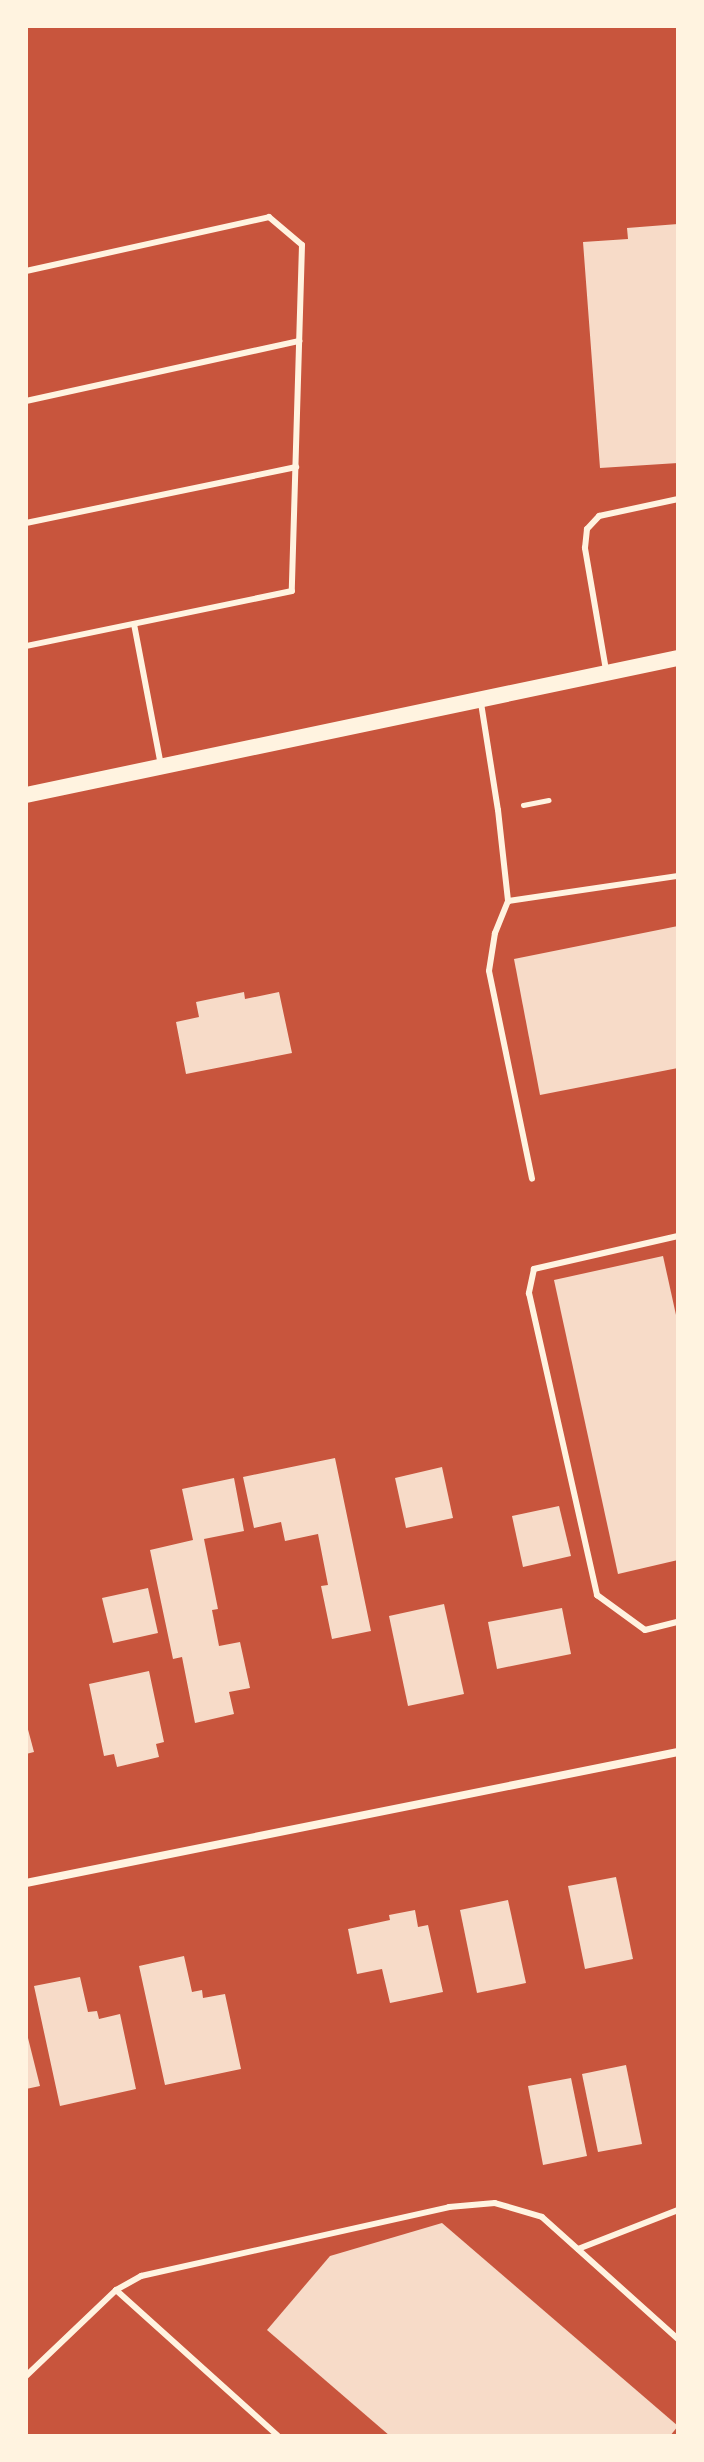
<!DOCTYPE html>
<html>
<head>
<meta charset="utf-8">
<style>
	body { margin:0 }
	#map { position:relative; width:704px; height:2462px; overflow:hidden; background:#c8553d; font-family:"DejaVu Sans",sans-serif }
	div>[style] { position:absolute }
	.building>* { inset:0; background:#f7dbc8 }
	.path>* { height:5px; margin:-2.5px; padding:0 2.5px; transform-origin:2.5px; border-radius:2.5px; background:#fff3e0 }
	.service>* { height:6px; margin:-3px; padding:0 3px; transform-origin:3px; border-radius:3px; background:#fff3e0 }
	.minor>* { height:8px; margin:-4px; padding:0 4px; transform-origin:4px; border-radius:4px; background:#fff3e0 }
	.secondary>* { height:16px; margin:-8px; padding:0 8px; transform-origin:8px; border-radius:8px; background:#fff3e0 }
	span { translate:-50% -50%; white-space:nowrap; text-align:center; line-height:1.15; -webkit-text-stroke:6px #fff3e0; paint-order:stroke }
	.frame { position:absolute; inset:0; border:28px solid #fff3e0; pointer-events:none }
</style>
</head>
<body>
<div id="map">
	<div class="building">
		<i style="clip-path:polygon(678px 224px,678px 463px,600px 468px,583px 242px,628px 239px,627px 228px)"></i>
		<i style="clip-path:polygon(678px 926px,678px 1068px,540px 1095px,514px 959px)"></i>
		<i style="clip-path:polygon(244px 992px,245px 999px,279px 992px,292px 1053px,186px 1074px,176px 1022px,199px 1017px,196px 1002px)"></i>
		<i style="clip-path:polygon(663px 1256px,678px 1324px,678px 1560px,618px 1574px,554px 1280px)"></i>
		<i style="clip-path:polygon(335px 1458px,371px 1631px,332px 1639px,321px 1586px,328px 1585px,318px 1534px,285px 1541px,281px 1522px,254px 1528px,243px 1477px)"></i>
		<i style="clip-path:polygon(442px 1467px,453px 1518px,406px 1528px,395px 1478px)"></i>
		<i style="clip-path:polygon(234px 1478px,244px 1531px,204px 1539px,218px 1609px,212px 1610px,219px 1646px,240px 1642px,250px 1688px,229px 1692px,234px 1714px,195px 1723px,182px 1657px,173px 1659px,150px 1550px,193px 1540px,182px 1489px)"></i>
		<i style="clip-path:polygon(559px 1506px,571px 1556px,523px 1567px,512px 1516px)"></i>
		<i style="clip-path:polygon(148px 1588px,158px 1633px,113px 1643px,102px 1598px)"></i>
		<i style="clip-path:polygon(444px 1604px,464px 1694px,408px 1706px,389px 1616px)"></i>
		<i style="clip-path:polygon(562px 1608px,571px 1654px,497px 1669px,488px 1622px)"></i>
		<i style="clip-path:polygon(149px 1671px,164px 1742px,156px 1744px,159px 1757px,117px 1767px,114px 1754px,104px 1756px,89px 1684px)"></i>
		<i style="clip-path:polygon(26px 1722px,34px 1752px,26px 1754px)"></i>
		<i style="clip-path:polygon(616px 1877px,633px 1959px,585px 1969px,568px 1886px)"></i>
		<i style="clip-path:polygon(508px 1900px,526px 1983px,477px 1993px,460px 1910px)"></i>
		<i style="clip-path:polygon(415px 1910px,418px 1927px,428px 1925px,443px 1992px,390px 2003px,382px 1969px,357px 1974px,348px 1929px,390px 1920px,389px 1915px)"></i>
		<i style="clip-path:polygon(184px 1956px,192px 1992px,202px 1990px,203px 1998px,225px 1994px,241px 2069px,165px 2085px,139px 1966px)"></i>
		<i style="clip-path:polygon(80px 1977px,88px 2012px,97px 2011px,99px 2019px,120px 2014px,136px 2089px,60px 2106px,34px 1986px)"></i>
		<i style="clip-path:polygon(26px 2030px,40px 2086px,26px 2089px)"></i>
		<i style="clip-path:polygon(626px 2065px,642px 2144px,598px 2152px,582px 2074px)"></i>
		<i style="clip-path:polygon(571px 2078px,587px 2156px,543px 2165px,528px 2086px)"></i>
		<i style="clip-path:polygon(442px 2223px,678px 2426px,670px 2436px,390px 2436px,267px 2330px,330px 2256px)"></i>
	</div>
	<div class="path">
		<i style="left:523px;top:805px;width:26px;rotate:-11deg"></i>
	</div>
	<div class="service">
		<i style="left:26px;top:271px;width:249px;rotate:-12.5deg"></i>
		<i style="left:269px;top:217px;width:43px;rotate:40.3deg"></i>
		<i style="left:302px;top:245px;width:346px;rotate:91.7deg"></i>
		<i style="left:292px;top:591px;width:272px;rotate:168.3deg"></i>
		<i style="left:26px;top:401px;width:280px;rotate:-12.4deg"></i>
		<i style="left:26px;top:523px;width:276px;rotate:-11.7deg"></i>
		<i style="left:134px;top:624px;width:145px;rotate:79.2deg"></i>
		<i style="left:606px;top:670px;width:124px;rotate:-99.8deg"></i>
		<i style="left:585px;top:548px;width:19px;rotate:-84deg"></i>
		<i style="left:587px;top:529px;width:18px;rotate:-47deg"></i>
		<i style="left:599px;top:516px;width:81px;rotate:-12.1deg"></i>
		<i style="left:481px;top:703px;width:108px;rotate:81deg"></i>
		<i style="left:498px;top:810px;width:92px;rotate:83.7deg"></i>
		<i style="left:508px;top:901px;width:172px;rotate:-8.4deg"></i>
		<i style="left:508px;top:901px;width:35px;rotate:112deg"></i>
		<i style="left:495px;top:933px;width:38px;rotate:99deg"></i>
		<i style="left:489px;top:971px;width:212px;rotate:78.3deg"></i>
		<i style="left:678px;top:1236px;width:148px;rotate:167.1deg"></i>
		<i style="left:534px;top:1269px;width:25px;rotate:102deg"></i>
		<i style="left:529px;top:1293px;width:310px;rotate:77.3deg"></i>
		<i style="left:597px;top:1595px;width:59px;rotate:36.1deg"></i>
		<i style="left:645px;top:1630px;width:34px;rotate:-14deg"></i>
		<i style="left:578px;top:2249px;width:107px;rotate:-21.3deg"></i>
		<i style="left:116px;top:2290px;width:218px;rotate:42deg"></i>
		<i style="left:26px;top:2376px;width:124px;rotate:-43.7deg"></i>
		<i style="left:116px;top:2290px;width:29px;rotate:-29deg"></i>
		<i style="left:141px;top:2276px;width:316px;rotate:-12.6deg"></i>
		<i style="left:449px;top:2207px;width:46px;rotate:-5deg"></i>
		<i style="left:495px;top:2203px;width:49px;rotate:16.6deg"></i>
		<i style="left:542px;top:2217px;width:183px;rotate:41.9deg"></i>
	</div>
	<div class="minor">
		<i style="left:26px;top:1883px;width:665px;rotate:-11.36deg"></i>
	</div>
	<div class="secondary">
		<i style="left:26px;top:795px;width:666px;rotate:-11.87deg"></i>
	</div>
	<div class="frame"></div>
</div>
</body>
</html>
